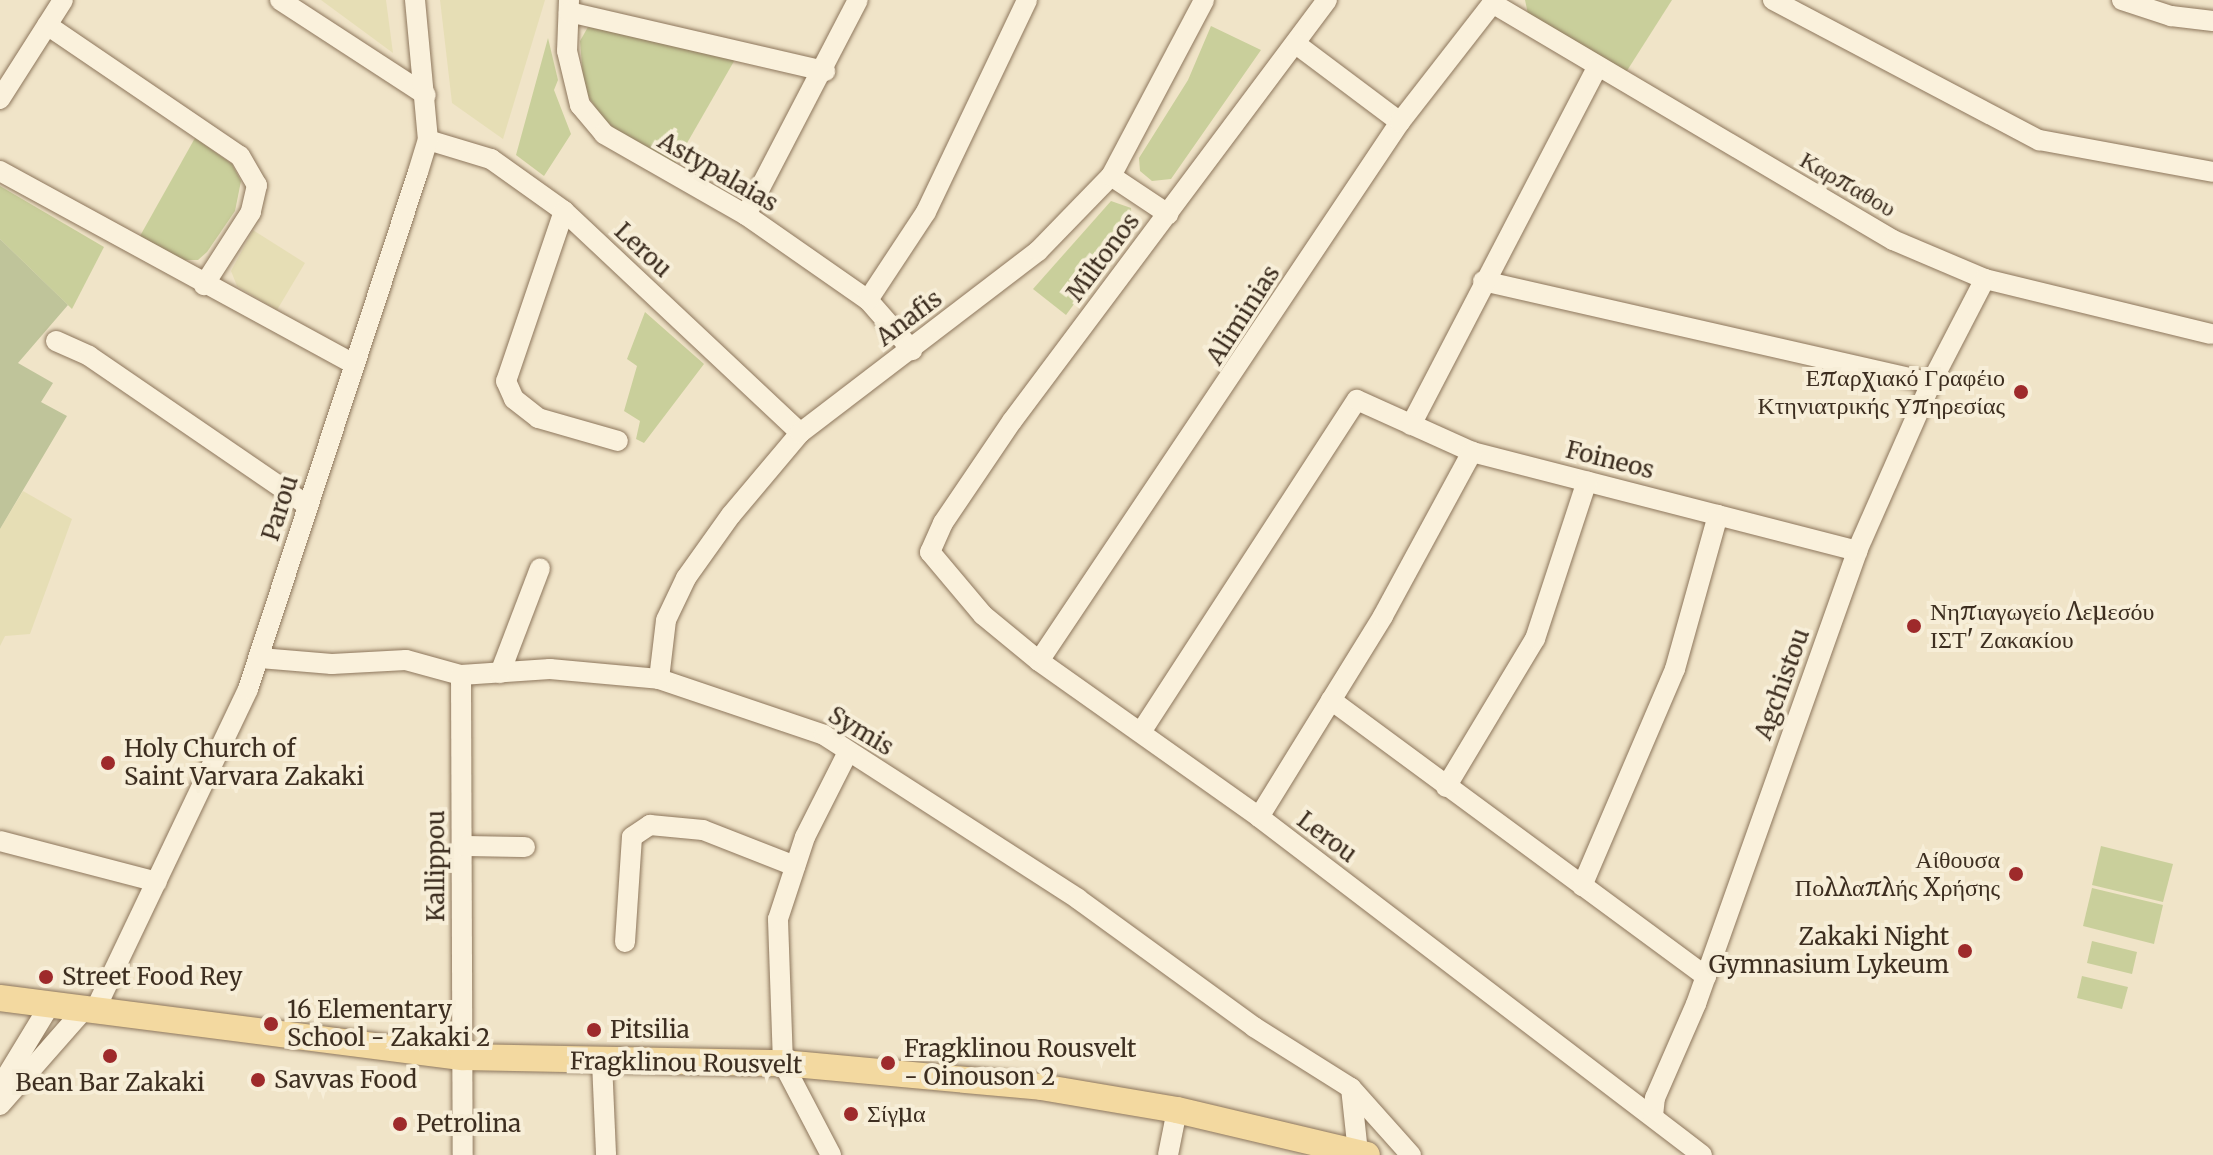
<!DOCTYPE html>
<html>
<head>
<meta charset="utf-8">
<style>
	body { margin:0 }
	#map { position:relative; width:2213px; height:1155px; overflow:hidden; background:#f0e4c8; font-family:Merriweather,serif }
	div>[style] { position:absolute }
	.farmland>* { inset:0; background:#e6deb5 }
	.green>* { inset:0; background:#c9cf9b }
	.cemetery>* { inset:0; background:#bfc49a }
	.roads { filter:drop-shadow(0 0 2px #8d765c) drop-shadow(0 0 2px #8d765c) }
	.minor>* { height:20px; margin:-10px; padding:0 10px; transform-origin:10px; border-radius:10px; background:#faf1dc }
	.major>* { height:26px; margin:-13px; padding:0 13px; transform-origin:13px; border-radius:13px; background:#f3d9a0 }
	.dots>* { width:22px; height:22px; translate:-50% -50%; box-sizing:border-box; border:4px solid #f7eed8; border-radius:50% }
	span { translate:-50% -50%; white-space:nowrap; text-align:center; line-height:1.15; -webkit-text-stroke:8px #f7eed8; paint-order:stroke }
	.street-label { font-size:24px; color:#3d2e20 }
	.poi-label { font-size:24px; color:#3d2e20 }
	.right { translate:-100% -50%; text-align:right }
	.left { translate:0 -50%; text-align:left }
</style>
</head>
<body>
<div id="map">
	<div class="farmland">
		<i style="clip-path:polygon(321px 0,386px 0,393px 53px)"></i>
		<i style="clip-path:polygon(440px 0,545px 0,503px 139px,452px 103px)"></i>
		<i style="clip-path:polygon(253px 230px,305px 263px,277px 310px,237px 286px,231px 271px)"></i>
		<i style="clip-path:polygon(23px 491px,72px 519px,30px 634px,5px 636px,0 646px,0 529px)"></i>
	</div>
	<div class="green">
		<i style="clip-path:polygon(1525px 0,1672px 0,1623px 77px,1528px 14px)"></i>
		<i style="clip-path:polygon(1211px 26px,1261px 50px,1171px 179px,1152px 181px,1140px 171px,1139px 158px,1188px 80px)"></i>
		<i style="clip-path:polygon(588px 27px,737px 56px,675px 164px,610px 129px,584px 90px,580px 41px)"></i>
		<i style="clip-path:polygon(548px 38px,558px 80px,554px 90px,571px 134px,544px 176px,516px 155px)"></i>
		<i style="clip-path:polygon(195px 138px,232px 164px,241px 181px,235px 211px,207px 252px,198px 260px,183px 260px,140px 236px)"></i>
		<i style="clip-path:polygon(0 186px,104px 247px,72px 309px,0 239px)"></i>
		<i style="clip-path:polygon(1111px 201px,1131px 208px,1132px 225px,1066px 315px,1033px 289px)"></i>
		<i style="clip-path:polygon(645px 312px,704px 364px,644px 443px,636px 439px,640px 421px,624px 411px,637px 366px,627px 359px)"></i>
		<i style="clip-path:polygon(2101px 846px,2173px 864px,2163px 902px,2092px 885px)"></i>
		<i style="clip-path:polygon(2092px 888px,2163px 905px,2154px 944px,2083px 926px)"></i>
		<i style="clip-path:polygon(2092px 941px,2137px 952px,2132px 974px,2087px 963px)"></i>
		<i style="clip-path:polygon(2082px 976px,2128px 987px,2122px 1009px,2077px 998px)"></i>
	</div>
	<div class="cemetery">
		<i style="clip-path:polygon(0 239px,68px 305px,18px 363px,53px 383px,41px 402px,67px 416px,0 529px)"></i>
	</div>
	<div class="roads">
		<div class="minor">
			<i style="left:280px;top:0;width:174px;rotate:33.1deg"></i>
			<i style="left:569px;top:0;width:51px;rotate:92.2deg"></i>
			<i style="left:567px;top:51px;width:56px;rotate:76.5deg"></i>
			<i style="left:580px;top:105px;width:38px;rotate:50deg"></i>
			<i style="left:604px;top:134px;width:163px;rotate:29.7deg"></i>
			<i style="left:746px;top:215px;width:149px;rotate:34.9deg"></i>
			<i style="left:868px;top:300px;width:67px;rotate:48.7deg"></i>
			<i style="left:1327px;top:0;width:526px;rotate:126.8deg"></i>
			<i style="left:1012px;top:421px;width:123px;rotate:124.1deg"></i>
			<i style="left:943px;top:523px;width:32px;rotate:114deg"></i>
			<i style="left:930px;top:552px;width:82px;rotate:49.9deg"></i>
			<i style="left:983px;top:615px;width:72px;rotate:39.4deg"></i>
			<i style="left:1039px;top:661px;width:270px;rotate:35.3deg"></i>
			<i style="left:1259px;top:817px;width:557px;rotate:37.34deg"></i>
			<i style="left:1773px;top:0;width:301px;rotate:27.8deg"></i>
			<i style="left:2039px;top:140px;width:177px;rotate:10.4deg"></i>
			<i style="left:2122px;top:0;width:52px;rotate:18.1deg"></i>
			<i style="left:2171px;top:16px;width:42px;rotate:6.8deg"></i>
			<i style="left:1492px;top:3px;width:466px;rotate:30.6deg"></i>
			<i style="left:1893px;top:240px;width:100px;rotate:23deg"></i>
			<i style="left:1985px;top:279px;width:232px;rotate:13.7deg"></i>
			<i style="left:569px;top:12px;width:263px;rotate:13deg"></i>
			<i style="left:47px;top:25px;width:233px;rotate:34.2deg"></i>
			<i style="left:240px;top:156px;width:34px;rotate:60deg"></i>
			<i style="left:257px;top:185px;width:28px;rotate:103deg"></i>
			<i style="left:251px;top:212px;width:87px;rotate:122.8deg"></i>
			<i style="left:1296px;top:44px;width:130px;rotate:36.9deg"></i>
			<i style="left:0;top:99px;width:117px;rotate:-57.5deg"></i>
			<i style="left:428px;top:140px;width:66px;rotate:16.8deg"></i>
			<i style="left:491px;top:159px;width:90px;rotate:35.5deg"></i>
			<i style="left:564px;top:211px;width:324px;rotate:43.2deg"></i>
			<i style="left:0;top:171px;width:403px;rotate:28.6deg"></i>
			<i style="left:1111px;top:176px;width:69px;rotate:33.7deg"></i>
			<i style="left:564px;top:211px;width:180px;rotate:108.8deg"></i>
			<i style="left:506px;top:381px;width:20px;rotate:66deg"></i>
			<i style="left:514px;top:399px;width:31px;rotate:38deg"></i>
			<i style="left:538px;top:418px;width:83px;rotate:16deg"></i>
			<i style="left:746px;top:215px;width:242px;rotate:-62.5deg"></i>
			<i style="left:1483px;top:281px;width:459px;rotate:12.8deg"></i>
			<i style="left:868px;top:300px;width:105px;rotate:-56.6deg"></i>
			<i style="left:926px;top:212px;width:235px;rotate:-64.5deg"></i>
			<i style="left:56px;top:341px;width:36px;rotate:24deg"></i>
			<i style="left:89px;top:356px;width:265px;rotate:34.4deg"></i>
			<i style="left:1411px;top:425px;width:403px;rotate:-62.5deg"></i>
			<i style="left:260px;top:658px;width:72px;rotate:4.8deg"></i>
			<i style="left:332px;top:664px;width:74px;rotate:-3.1deg"></i>
			<i style="left:406px;top:660px;width:57px;rotate:15.3deg"></i>
			<i style="left:461px;top:675px;width:89px;rotate:-3.9deg"></i>
			<i style="left:550px;top:669px;width:109px;rotate:5.2deg"></i>
			<i style="left:659px;top:679px;width:174px;rotate:18.7deg"></i>
			<i style="left:824px;top:735px;width:302px;rotate:32.8deg"></i>
			<i style="left:1078px;top:899px;width:218px;rotate:36deg"></i>
			<i style="left:1254px;top:1027px;width:115px;rotate:32.2deg"></i>
			<i style="left:1351px;top:1088px;width:90px;rotate:48.2deg"></i>
			<i style="left:1039px;top:661px;width:649px;rotate:-56.19deg"></i>
			<i style="left:1400px;top:122px;width:155px;rotate:-52.1deg"></i>
			<i style="left:500px;top:673px;width:112px;rotate:-69.1deg"></i>
			<i style="left:461px;top:675px;width:480px;rotate:89.8deg"></i>
			<i style="left:659px;top:679px;width:59px;rotate:-83.2deg"></i>
			<i style="left:666px;top:620px;width:47px;rotate:-64.5deg"></i>
			<i style="left:686px;top:578px;width:77px;rotate:-54.5deg"></i>
			<i style="left:731px;top:515px;width:107px;rotate:-49.9deg"></i>
			<i style="left:800px;top:433px;width:300px;rotate:-37.4deg"></i>
			<i style="left:1038px;top:251px;width:105px;rotate:-45.8deg"></i>
			<i style="left:1111px;top:176px;width:199px;rotate:-62.1deg"></i>
			<i style="left:1331px;top:700px;width:466px;rotate:36.4deg"></i>
			<i style="left:1141px;top:732px;width:396px;rotate:-57deg"></i>
			<i style="left:1357px;top:400px;width:126px;rotate:24.3deg"></i>
			<i style="left:1472px;top:452px;width:398px;rotate:14.4deg"></i>
			<i style="left:1446px;top:787px;width:173px;rotate:-59deg"></i>
			<i style="left:1535px;top:639px;width:166px;rotate:-71.8deg"></i>
			<i style="left:1259px;top:817px;width:236px;rotate:-58.3deg"></i>
			<i style="left:1383px;top:616px;width:187px;rotate:-61.5deg"></i>
			<i style="left:0;top:841px;width:162px;rotate:14.6deg"></i>
			<i style="left:462px;top:846px;width:63px;rotate:0.9deg"></i>
			<i style="left:1582px;top:886px;width:236px;rotate:-66.8deg"></i>
			<i style="left:1675px;top:669px;width:160px;rotate:-74.4deg"></i>
			<i style="left:625px;top:942px;width:105px;rotate:-86.2deg"></i>
			<i style="left:632px;top:837px;width:22px;rotate:-34deg"></i>
			<i style="left:650px;top:825px;width:53px;rotate:5.4deg"></i>
			<i style="left:703px;top:830px;width:99px;rotate:21.4deg"></i>
			<i style="left:96px;top:1008px;width:353px;rotate:-64.5deg"></i>
			<i style="left:248px;top:689px;width:544px;rotate:-71.8deg"></i>
			<i style="left:418px;top:172px;width:34px;rotate:-73deg"></i>
			<i style="left:428px;top:140px;width:141px;rotate:-95.3deg"></i>
			<i style="left:602px;top:1062px;width:93px;rotate:87.5deg"></i>
			<i style="left:0;top:1087px;width:98px;rotate:-58.7deg"></i>
			<i style="left:1351px;top:1088px;width:64px;rotate:83.8deg"></i>
			<i style="left:0;top:1105px;width:130px;rotate:-48.7deg"></i>
			<i style="left:1653px;top:1116px;width:18px;rotate:-84deg"></i>
			<i style="left:1655px;top:1098px;width:103px;rotate:-66.4deg"></i>
			<i style="left:1696px;top:1004px;width:481px;rotate:-70.4deg"></i>
			<i style="left:1857px;top:551px;width:184px;rotate:-66.2deg"></i>
			<i style="left:1931px;top:383px;width:117px;rotate:-62.6deg"></i>
			<i style="left:831px;top:1155px;width:104px;rotate:-117.6deg"></i>
			<i style="left:783px;top:1063px;width:144px;rotate:-92deg"></i>
			<i style="left:778px;top:919px;width:86px;rotate:-71.8deg"></i>
			<i style="left:805px;top:837px;width:95px;rotate:-63.2deg"></i>
			<i style="left:1168px;top:1155px;width:46px;rotate:-78.7deg"></i>
		</div>
		<div class="major">
			<i style="left:0;top:998px;width:467px;rotate:7.3deg"></i>
			<i style="left:463px;top:1057px;width:320px;rotate:1.1deg"></i>
			<i style="left:783px;top:1063px;width:259px;rotate:5.3deg"></i>
			<i style="left:1041px;top:1087px;width:138px;rotate:9.6deg"></i>
			<i style="left:1177px;top:1110px;width:195px;rotate:13.3deg"></i>
		</div>
	</div>
	<div class="dots">
		<i style="left:2021px;top:392px;background:#9e2a2b"></i>
		<i style="left:1914px;top:626px;background:#9e2a2b"></i>
		<i style="left:108px;top:763px;background:#9e2a2b"></i>
		<i style="left:2016px;top:874px;background:#9e2a2b"></i>
		<i style="left:1965px;top:951px;background:#9e2a2b"></i>
		<i style="left:46px;top:977px;background:#9e2a2b"></i>
		<i style="left:271px;top:1024px;background:#9e2a2b"></i>
		<i style="left:594px;top:1030px;background:#9e2a2b"></i>
		<i style="left:110px;top:1056px;background:#9e2a2b"></i>
		<i style="left:888px;top:1063px;background:#9e2a2b"></i>
		<i style="left:258px;top:1080px;background:#9e2a2b"></i>
		<i style="left:851px;top:1114px;background:#9e2a2b"></i>
		<i style="left:400px;top:1124px;background:#9e2a2b"></i>
	</div>
	<div class="street-label">
		<span style="left:718px;top:172px;rotate:30deg">Astypalaias</span>
		<span style="left:1848px;top:184px;rotate:30deg">Καρπαθου</span>
		<span style="left:643px;top:250px;rotate:43deg">Lerou</span>
		<span style="left:1103px;top:257px;rotate:-53deg">Miltonos</span>
		<span style="left:1243px;top:315px;rotate:-57deg">Aliminias</span>
		<span style="left:909px;top:318px;rotate:-37deg">Anafis</span>
		<span style="left:1610px;top:460px;rotate:14deg">Foineos</span>
		<span style="left:280px;top:508px;rotate:-72deg">Parou</span>
		<span style="left:1782px;top:684px;rotate:-70deg">Agchistou</span>
		<span style="left:861px;top:731px;rotate:31deg">Symis</span>
		<span style="left:1327px;top:837px;rotate:37deg">Lerou</span>
		<span style="left:436px;top:866px;rotate:-90deg">Kallippou</span>
		<span style="left:686px;top:1063px;rotate:1deg">Fragklinou Rousvelt</span>
	</div>
	<div class="poi-label">
		<span class="right" style="left:2005px;top:392px">Επαρχιακό Γραφέιο<br>Κτηνιατρικής Υπηρεσίας</span>
		<span class="left" style="left:1930px;top:626px">Νηπιαγωγείο Λεμεσόυ<br>ΙΣΤ' Ζακακίου</span>
		<span class="left" style="left:124px;top:763px">Holy Church of<br>Saint Varvara Zakaki</span>
		<span class="right" style="left:2000px;top:874px">Αίθουσα<br>Πολλαπλής Χρήσης</span>
		<span class="right" style="left:1949px;top:951px">Zakaki Night<br>Gymnasium Lykeum</span>
		<span class="left" style="left:62px;top:977px">Street Food Rey</span>
		<span class="left" style="left:287px;top:1024px">16 Elementary<br>School - Zakaki 2</span>
		<span class="left" style="left:610px;top:1030px">Pitsilia</span>
		<span class="left" style="left:904px;top:1063px">Fragklinou Rousvelt<br>- Oinouson 2</span>
		<span class="left" style="left:274px;top:1080px">Savvas Food</span>
		<span style="left:110px;top:1083px">Bean Bar Zakaki</span>
		<span class="left" style="left:867px;top:1114px">Σίγμα</span>
		<span class="left" style="left:416px;top:1124px">Petrolina</span>
	</div>
</div>
</body>
</html>
